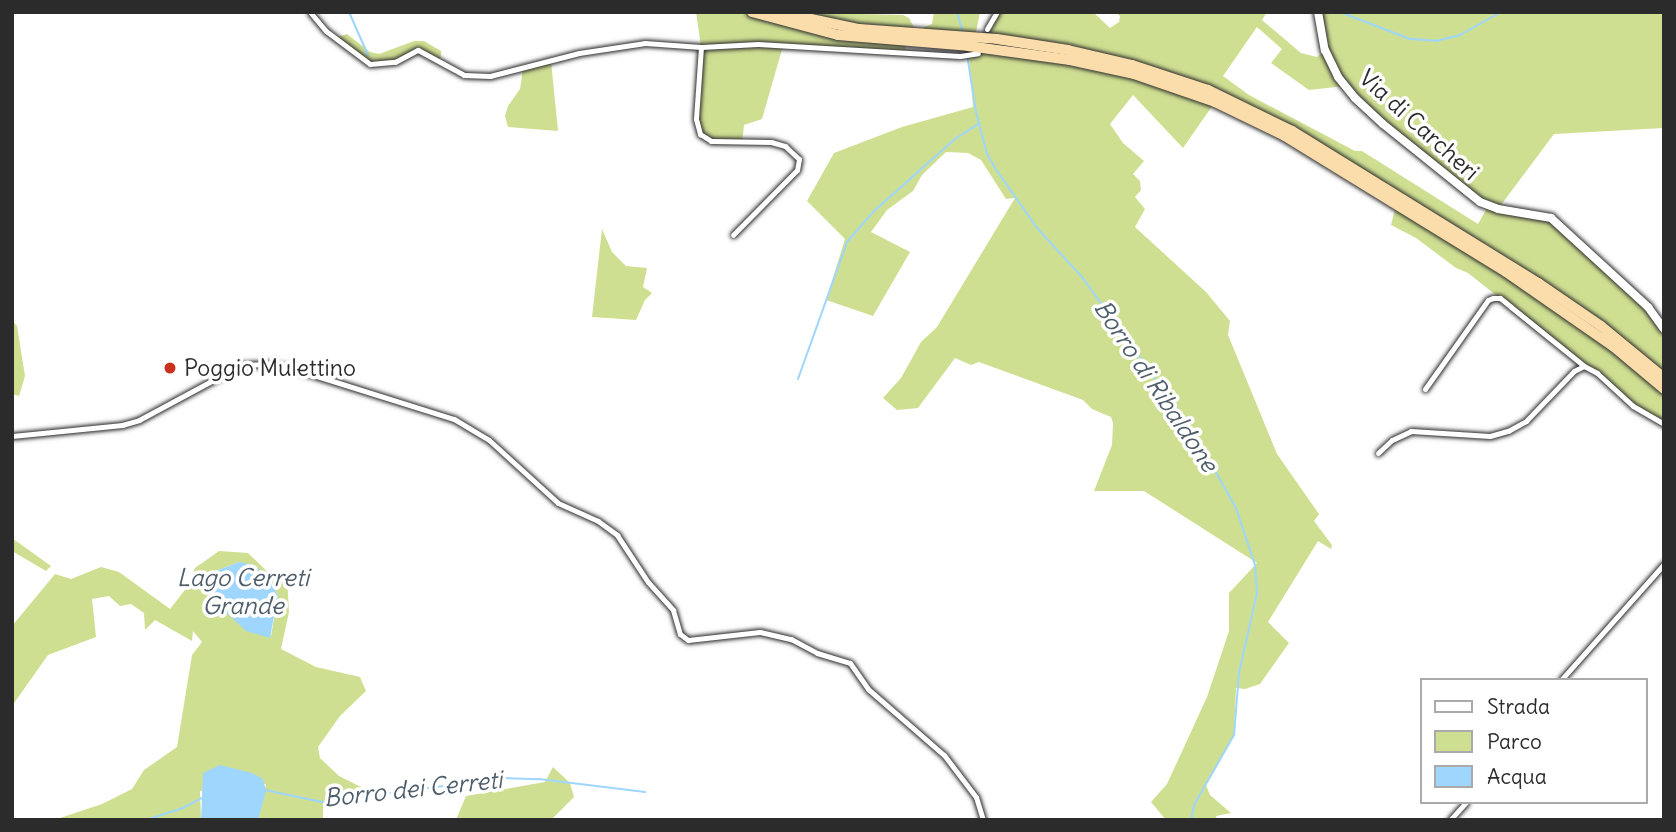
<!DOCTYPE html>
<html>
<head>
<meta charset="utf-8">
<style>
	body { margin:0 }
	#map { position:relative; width:1676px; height:832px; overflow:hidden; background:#fff; font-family:Delius,sans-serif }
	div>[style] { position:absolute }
	.green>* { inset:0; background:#cfdf92 }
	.water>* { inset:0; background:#9ed6fd }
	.stream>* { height:2px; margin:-1px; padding:0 1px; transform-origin:1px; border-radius:1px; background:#9ed6fd }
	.roads { filter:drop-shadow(0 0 2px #2b2b2b) drop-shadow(0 0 2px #2b2b2b) }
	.street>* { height:5px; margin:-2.5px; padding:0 2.5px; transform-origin:2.5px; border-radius:2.5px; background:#fff }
	.secondary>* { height:8px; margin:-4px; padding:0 4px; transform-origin:4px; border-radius:4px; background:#fff }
	.highway>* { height:10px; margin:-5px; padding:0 5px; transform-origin:5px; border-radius:5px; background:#fbddab }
	.dots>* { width:19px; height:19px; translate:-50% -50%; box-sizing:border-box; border:4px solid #fff; border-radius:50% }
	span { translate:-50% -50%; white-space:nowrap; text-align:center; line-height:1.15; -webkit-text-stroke:7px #fff; paint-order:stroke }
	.street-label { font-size:23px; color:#2b2b2b }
	.poi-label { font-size:23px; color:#2b2b2b }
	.left { translate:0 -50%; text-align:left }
	.water-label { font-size:24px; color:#4e5e6a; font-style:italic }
	.frame { position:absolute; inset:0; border:14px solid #2b2b2b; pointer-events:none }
	.legend { position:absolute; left:1420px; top:678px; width:228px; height:126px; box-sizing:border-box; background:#fff; border:2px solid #aaa; margin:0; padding:9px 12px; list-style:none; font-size:21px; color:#2b2b2b }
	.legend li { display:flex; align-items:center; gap:14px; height:35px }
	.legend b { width:35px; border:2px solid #aaa }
</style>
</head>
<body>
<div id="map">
	<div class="green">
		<i style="clip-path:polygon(696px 12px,752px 12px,783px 22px,907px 41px,905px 52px,783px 46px,762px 119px,744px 125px,742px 143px,711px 141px,698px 128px,701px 47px)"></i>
		<i style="clip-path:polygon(778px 12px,903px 15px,909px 18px,917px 33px)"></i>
		<i style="clip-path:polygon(934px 12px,980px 12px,975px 37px,924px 34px,924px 27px,932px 24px)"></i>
		<i style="clip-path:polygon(evenodd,997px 12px,1093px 12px,1110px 28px,1119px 22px,1120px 16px,1115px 12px,1267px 12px,1262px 20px,1301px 53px,1317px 57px,1325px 50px,1320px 17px,1311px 12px,1664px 12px,1664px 128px,1554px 134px,1498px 209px,1551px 218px,1664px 325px,1664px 378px,1624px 344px,1292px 131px,1132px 65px,983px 38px,997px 12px,1257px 27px,1282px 49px,1271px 63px,1309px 90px,1345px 86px,1465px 193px,1488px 206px,1478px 224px,1362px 151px,1355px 151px,1249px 95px,1223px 76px,1257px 27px)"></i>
		<i style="clip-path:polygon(347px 34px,370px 52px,379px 54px,414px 41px,424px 41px,441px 51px,441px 56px,439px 61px,418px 50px,395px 62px,375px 66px,335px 38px)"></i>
		<i style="clip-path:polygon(968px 46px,1092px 64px,1215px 102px,1183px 148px,1133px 95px,1110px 124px,1123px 143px,1144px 161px,1133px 174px,1140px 181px,1141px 190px,1135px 197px,1145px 209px,1135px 227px,1206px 292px,1230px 321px,1228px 335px,1277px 454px,1319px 514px,1314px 521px,1332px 545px,1331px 549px,1318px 541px,1268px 622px,1289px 643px,1260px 684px,1245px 689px,1236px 688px,1234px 735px,1206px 785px,1210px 795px,1231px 813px,1216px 816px,1217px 820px,1166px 820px,1151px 802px,1167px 784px,1207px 697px,1229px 631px,1229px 593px,1257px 563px,1144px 491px,1094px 491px,1112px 445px,1113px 423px,1111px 417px,1092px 409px,1083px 400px,979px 362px,971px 365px,955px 358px,918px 408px,897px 410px,883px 398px,901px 378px,921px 342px,937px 327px,1015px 198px,1006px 199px,981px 160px,968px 153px,946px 152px,922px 175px,913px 191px,887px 210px,871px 232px,910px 252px,873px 316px,826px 300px,845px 239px,807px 201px,834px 153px,902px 127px,973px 107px)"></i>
		<i style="clip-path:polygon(551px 61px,558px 131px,508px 127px,505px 116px,508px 106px,520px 89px,523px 69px)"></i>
		<i style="clip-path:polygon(1396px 205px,1506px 272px,1664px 389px,1664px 424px,1656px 421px,1468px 273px,1456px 268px,1416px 238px,1391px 225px)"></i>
		<i style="clip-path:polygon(602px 229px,612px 252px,626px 266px,647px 268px,643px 287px,652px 293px,645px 300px,636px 320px,592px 317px)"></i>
		<i style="clip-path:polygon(12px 320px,17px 326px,25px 376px,19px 396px,12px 394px)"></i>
		<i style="clip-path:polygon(12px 538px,19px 543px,51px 566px,46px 571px,12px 551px)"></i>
		<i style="clip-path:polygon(evenodd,219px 551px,248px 553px,273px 577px,287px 577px,289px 612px,281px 649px,316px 667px,360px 677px,366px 691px,340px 716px,318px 747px,320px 758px,339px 776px,371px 792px,327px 801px,323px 809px,323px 820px,258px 820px,266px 784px,200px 791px,201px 820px,54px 820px,102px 804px,132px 789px,144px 770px,177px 747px,192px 655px,202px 642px,193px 631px,192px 641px,155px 620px,145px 630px,144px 613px,131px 604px,120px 606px,109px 596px,92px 599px,96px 637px,48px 655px,12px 706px,12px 626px,55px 574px,71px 579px,101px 567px,119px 572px,170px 609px,188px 586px,195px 568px,219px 551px,239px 562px,265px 574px,278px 595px,271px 636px,213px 572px,239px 562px)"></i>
		<i style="clip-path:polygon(553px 767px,570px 783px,574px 797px,551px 820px,456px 820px,466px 796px,545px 782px)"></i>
	</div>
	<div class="water">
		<i style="clip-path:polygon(239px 562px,254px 565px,265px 574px,278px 595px,270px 638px,246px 631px,202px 590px,200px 583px,213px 572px)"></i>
		<i style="clip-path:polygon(220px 765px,252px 773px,263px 779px,266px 791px,258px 820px,201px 820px,203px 773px)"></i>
	</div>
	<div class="stream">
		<i style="left:349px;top:12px;width:47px;rotate:66.2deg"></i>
		<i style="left:957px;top:12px;width:22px;rotate:74deg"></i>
		<i style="left:1340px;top:12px;width:75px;rotate:21.1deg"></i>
		<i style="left:1410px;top:39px;width:26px;rotate:4deg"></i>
		<i style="left:1436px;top:41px;width:25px;rotate:-14deg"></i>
		<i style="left:1460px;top:35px;width:47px;rotate:-29.3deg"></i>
		<i style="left:966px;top:48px;width:65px;rotate:81.1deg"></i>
		<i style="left:976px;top:112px;width:43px;rotate:75.3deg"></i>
		<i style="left:987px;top:154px;width:16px;rotate:60deg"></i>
		<i style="left:995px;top:168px;width:73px;rotate:55deg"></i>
		<i style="left:1037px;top:228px;width:67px;rotate:47.4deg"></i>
		<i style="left:1082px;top:277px;width:186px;rotate:54.2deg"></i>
		<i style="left:1191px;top:428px;width:92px;rotate:60.6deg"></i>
		<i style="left:1236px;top:508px;width:60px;rotate:71.6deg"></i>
		<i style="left:1255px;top:565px;width:28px;rotate:86deg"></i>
		<i style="left:1257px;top:593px;width:82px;rotate:102.7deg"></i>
		<i style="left:1239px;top:673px;width:62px;rotate:94.6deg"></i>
		<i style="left:1234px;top:735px;width:81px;rotate:119.7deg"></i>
		<i style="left:1194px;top:805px;width:15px;rotate:101deg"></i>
		<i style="left:798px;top:379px;width:145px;rotate:-70.3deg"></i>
		<i style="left:847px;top:242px;width:40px;rotate:-49deg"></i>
		<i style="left:873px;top:212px;width:110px;rotate:-41.7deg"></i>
		<i style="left:955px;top:139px;width:27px;rotate:-33deg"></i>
		<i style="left:265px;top:790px;width:58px;rotate:11.9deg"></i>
		<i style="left:322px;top:802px;width:184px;rotate:-7.5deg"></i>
		<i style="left:504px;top:778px;width:35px;rotate:2deg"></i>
		<i style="left:539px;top:779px;width:107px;rotate:7deg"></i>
		<i style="left:146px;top:820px;width:39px;rotate:-18deg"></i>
		<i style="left:183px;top:808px;width:21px;rotate:-28deg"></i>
	</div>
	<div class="roads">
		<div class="street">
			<i style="left:310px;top:12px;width:25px;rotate:50deg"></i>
			<i style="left:326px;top:31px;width:55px;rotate:36.9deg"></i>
			<i style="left:370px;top:64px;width:25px;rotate:-5deg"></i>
			<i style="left:395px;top:62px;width:26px;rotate:-28deg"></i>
			<i style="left:418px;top:50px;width:52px;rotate:28.5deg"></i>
			<i style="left:464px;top:75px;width:26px;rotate:2deg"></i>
			<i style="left:490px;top:76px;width:92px;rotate:-14.5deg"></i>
			<i style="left:579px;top:53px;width:67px;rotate:-8.6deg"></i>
			<i style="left:645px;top:43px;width:56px;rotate:4.1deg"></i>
			<i style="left:701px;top:47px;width:57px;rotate:-3deg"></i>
			<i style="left:758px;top:44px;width:202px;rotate:3.4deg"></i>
			<i style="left:960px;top:56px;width:18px;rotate:-9deg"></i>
			<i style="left:987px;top:29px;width:20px;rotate:-60deg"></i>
			<i style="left:701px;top:47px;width:72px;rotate:94deg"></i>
			<i style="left:696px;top:119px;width:16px;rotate:75deg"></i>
			<i style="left:700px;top:134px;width:13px;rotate:32deg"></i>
			<i style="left:711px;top:141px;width:60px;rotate:1deg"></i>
			<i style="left:771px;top:142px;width:15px;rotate:16deg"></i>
			<i style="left:785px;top:146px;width:19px;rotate:43deg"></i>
			<i style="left:799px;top:159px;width:11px;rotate:100deg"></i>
			<i style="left:797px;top:170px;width:91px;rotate:134.6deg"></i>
			<i style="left:1425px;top:389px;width:109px;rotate:-54.7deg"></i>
			<i style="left:1488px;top:300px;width:5px;rotate:-22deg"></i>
			<i style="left:1493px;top:298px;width:7px"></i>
			<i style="left:1500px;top:298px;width:14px;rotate:39deg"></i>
			<i style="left:1511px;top:307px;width:94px;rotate:38.9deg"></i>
			<i style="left:12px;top:436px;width:111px;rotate:-5.7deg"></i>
			<i style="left:122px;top:425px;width:18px;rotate:-16deg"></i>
			<i style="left:139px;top:420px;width:116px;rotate:-28.3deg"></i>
			<i style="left:241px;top:365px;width:27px;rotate:-2deg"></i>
			<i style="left:268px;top:364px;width:20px;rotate:9deg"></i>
			<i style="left:288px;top:367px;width:174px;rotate:17.4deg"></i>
			<i style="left:454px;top:419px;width:41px;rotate:31deg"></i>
			<i style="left:489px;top:440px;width:93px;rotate:42.4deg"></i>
			<i style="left:558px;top:503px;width:44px;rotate:24.2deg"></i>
			<i style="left:598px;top:521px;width:24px;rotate:36deg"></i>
			<i style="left:617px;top:535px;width:56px;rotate:56.6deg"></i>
			<i style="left:648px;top:582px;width:38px;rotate:48deg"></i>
			<i style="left:673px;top:610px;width:25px;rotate:74deg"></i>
			<i style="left:680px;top:634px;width:10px;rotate:37deg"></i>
			<i style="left:688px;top:640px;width:72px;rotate:-6.3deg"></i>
			<i style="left:760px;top:632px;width:32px;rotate:13deg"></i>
			<i style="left:791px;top:639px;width:30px;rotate:28deg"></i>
			<i style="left:817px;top:653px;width:34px;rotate:17deg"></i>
			<i style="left:850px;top:663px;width:32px;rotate:55deg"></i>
			<i style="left:868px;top:689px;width:101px;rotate:41deg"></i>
			<i style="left:944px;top:755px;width:53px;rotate:52.7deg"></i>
			<i style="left:976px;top:797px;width:24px;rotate:73deg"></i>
			<i style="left:1378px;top:453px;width:19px;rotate:-43deg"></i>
			<i style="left:1392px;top:440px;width:21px;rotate:-25deg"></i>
			<i style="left:1411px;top:431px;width:79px;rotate:3.6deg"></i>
			<i style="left:1490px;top:436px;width:19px;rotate:-16deg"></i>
			<i style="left:1508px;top:431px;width:21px;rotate:-29deg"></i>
			<i style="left:1526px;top:421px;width:69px;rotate:-46.2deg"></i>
			<i style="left:1574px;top:371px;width:11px;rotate:-27deg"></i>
			<i style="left:1584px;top:366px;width:15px;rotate:28deg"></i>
			<i style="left:1597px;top:373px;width:49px;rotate:42.5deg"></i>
			<i style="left:1633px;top:406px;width:36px;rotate:30deg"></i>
			<i style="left:1561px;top:680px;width:155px;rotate:-48.4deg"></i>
			<i style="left:1450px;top:820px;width:24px;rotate:-48deg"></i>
		</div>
		<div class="secondary">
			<i style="left:1318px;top:12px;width:39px;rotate:80deg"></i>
			<i style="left:1325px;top:50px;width:30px;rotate:64deg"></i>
			<i style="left:1338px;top:77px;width:27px;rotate:51deg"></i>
			<i style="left:1355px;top:98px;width:38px;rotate:43deg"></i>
			<i style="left:1383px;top:124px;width:124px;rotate:38.8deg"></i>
			<i style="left:1480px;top:202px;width:19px;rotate:21deg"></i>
			<i style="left:1498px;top:209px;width:54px;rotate:9.6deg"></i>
			<i style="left:1551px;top:218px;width:132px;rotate:42.5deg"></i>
			<i style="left:1648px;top:307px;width:27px;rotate:54deg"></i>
		</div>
		<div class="highway">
			<i style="left:752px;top:12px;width:89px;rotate:15deg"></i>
			<i style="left:838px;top:35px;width:130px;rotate:4.8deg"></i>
			<i style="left:968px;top:46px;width:103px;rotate:7.8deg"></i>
			<i style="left:1070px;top:60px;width:66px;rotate:12.3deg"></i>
			<i style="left:1134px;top:74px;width:86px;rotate:19.1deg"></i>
			<i style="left:1215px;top:102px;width:78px;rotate:25.9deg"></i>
			<i style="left:1285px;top:136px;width:259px;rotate:31.6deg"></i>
			<i style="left:1506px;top:272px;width:131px;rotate:34.8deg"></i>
			<i style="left:1614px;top:347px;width:65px;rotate:40deg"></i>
			<i style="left:778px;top:12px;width:83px;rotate:11.9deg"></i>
			<i style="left:859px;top:29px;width:138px;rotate:4.1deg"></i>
			<i style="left:997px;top:39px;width:72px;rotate:8.8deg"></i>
			<i style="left:1068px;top:50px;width:66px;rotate:13.2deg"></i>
			<i style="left:1132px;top:65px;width:80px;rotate:18.2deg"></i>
			<i style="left:1208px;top:90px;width:93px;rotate:26deg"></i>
			<i style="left:1292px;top:131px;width:289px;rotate:31.7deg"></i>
			<i style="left:1538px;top:283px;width:76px;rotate:34.3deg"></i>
			<i style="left:1601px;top:326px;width:82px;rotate:39.5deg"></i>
		</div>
	</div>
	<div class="dots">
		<i style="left:170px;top:368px;background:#c8321e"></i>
	</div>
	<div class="street-label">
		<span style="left:1419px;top:125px;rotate:42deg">Via di Carcheri</span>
	</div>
	<div class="poi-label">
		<span class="left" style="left:184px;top:368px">Poggio Mulettino</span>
	</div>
	<div class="water-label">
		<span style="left:1156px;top:386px;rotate:56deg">Borro di Ribaldone</span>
		<span style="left:243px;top:592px">Lago Cerreti<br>Grande</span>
		<span style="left:413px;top:789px;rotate:-6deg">Borro dei Cerreti</span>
	</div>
	<div class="frame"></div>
	<ul class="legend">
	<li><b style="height:9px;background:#fff"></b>Strada</li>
	<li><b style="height:19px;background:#cfdf92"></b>Parco</li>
	<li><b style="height:19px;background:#9ed6fd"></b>Acqua</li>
	</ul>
</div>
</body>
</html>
